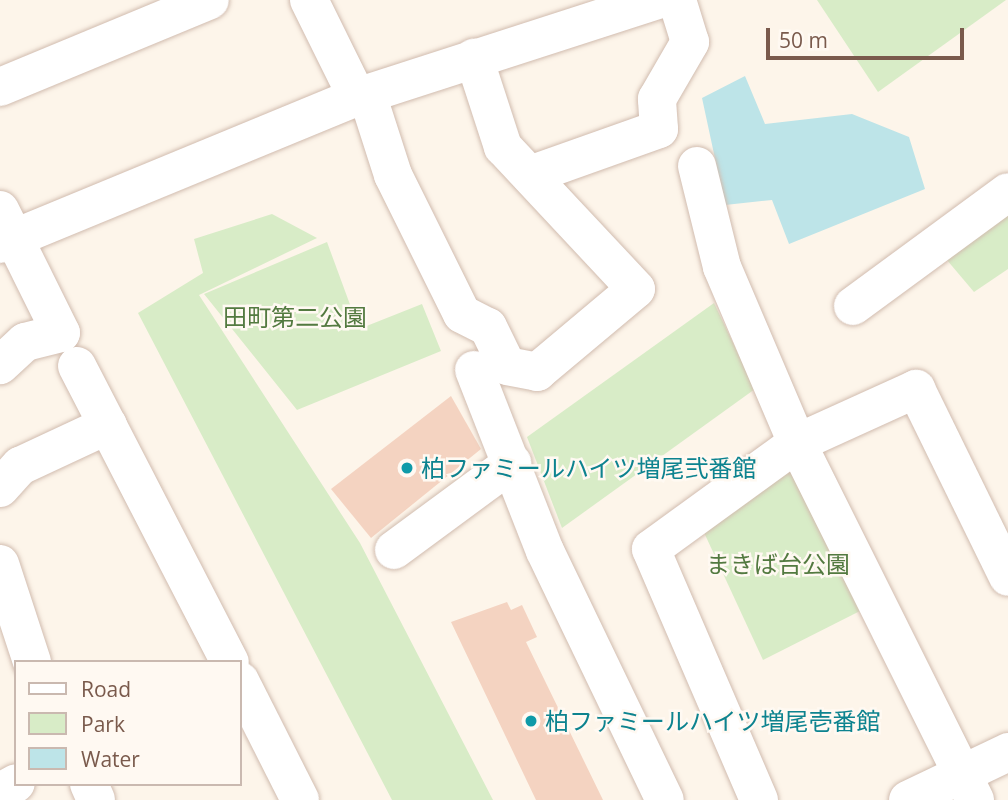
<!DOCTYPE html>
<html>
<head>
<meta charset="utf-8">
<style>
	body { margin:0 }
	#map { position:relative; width:1008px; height:800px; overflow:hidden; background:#fdf5ea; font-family:"Open Sans","Noto Sans JP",sans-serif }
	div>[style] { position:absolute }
	.green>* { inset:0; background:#d8ecc7 }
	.water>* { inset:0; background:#bde4e8 }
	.building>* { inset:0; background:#f4d3c1 }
	.roads { filter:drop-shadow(0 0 2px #d1bcaf) drop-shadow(0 0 2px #d1bcaf) }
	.minor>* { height:38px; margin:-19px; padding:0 19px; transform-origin:19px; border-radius:19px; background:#fff }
	.dots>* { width:19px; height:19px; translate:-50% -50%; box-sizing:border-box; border:4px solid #fff9f2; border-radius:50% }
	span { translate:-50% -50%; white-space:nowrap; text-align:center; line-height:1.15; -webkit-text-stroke:5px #fff9f2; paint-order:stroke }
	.park-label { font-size:24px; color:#537a40 }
	.culture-label { font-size:24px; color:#0d838f }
	.left { translate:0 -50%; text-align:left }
	.legend { position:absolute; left:14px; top:660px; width:228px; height:126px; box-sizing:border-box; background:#fff9f2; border:2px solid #cab9b0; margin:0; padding:9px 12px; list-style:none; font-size:21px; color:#7a5a4c }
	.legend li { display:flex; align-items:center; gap:14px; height:35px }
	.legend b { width:35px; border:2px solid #cab9b0 }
	.scale { position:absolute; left:766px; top:28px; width:198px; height:32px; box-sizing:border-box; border:4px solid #7a5a4c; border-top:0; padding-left:9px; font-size:21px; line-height:24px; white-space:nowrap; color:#7a5a4c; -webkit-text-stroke:5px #fff9f2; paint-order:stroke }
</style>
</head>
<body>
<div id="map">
	<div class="green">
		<i style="clip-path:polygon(817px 0,1006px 0,878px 92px)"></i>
		<i style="clip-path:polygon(1008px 203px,1008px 269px,974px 292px,941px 253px)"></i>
		<i style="clip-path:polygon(272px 214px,317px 238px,199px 295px,360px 543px,493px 800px,392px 800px,138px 313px,203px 273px,194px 239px)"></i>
		<i style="clip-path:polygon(327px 242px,359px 329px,422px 304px,441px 351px,297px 410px,204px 294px)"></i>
		<i style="clip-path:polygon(714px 303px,755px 389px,562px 528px,527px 437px)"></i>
		<i style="clip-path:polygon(794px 469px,860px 611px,763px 660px,701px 526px)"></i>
	</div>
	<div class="water">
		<i style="clip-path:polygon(745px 76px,765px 124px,852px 114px,909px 137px,925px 189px,789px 244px,772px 200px,725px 205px,702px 98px)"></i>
	</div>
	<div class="building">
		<i style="clip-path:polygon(451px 396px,481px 449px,371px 538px,331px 489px)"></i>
		<i style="clip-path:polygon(507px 602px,511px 610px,522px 605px,537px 637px,526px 642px,603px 800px,536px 800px,451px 622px)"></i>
	</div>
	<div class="roads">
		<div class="minor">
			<i style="left:309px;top:0;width:108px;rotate:63.7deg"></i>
			<i style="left:0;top:87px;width:227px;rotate:-22.5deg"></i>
			<i style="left:367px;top:94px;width:85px;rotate:72.2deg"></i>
			<i style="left:393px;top:175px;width:155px;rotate:63.6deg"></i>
			<i style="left:462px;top:314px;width:29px;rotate:27deg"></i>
			<i style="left:488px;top:327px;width:43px;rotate:64deg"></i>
			<i style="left:507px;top:366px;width:31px;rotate:11deg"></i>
			<i style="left:537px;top:372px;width:129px;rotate:-40deg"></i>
			<i style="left:636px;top:289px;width:195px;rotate:-133.1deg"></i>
			<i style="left:503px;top:147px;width:94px;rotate:-108deg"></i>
			<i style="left:697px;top:166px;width:104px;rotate:76.1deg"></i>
			<i style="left:722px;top:267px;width:191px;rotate:66.9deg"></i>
			<i style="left:797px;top:443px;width:399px;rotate:63.5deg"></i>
			<i style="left:530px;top:175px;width:137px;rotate:-19.6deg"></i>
			<i style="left:659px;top:129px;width:30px;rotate:-94deg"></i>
			<i style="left:657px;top:99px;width:66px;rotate:-59.9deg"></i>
			<i style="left:690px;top:42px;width:44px;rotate:-107.2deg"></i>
			<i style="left:0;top:210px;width:137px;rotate:63.6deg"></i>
			<i style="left:61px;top:333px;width:37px;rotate:166deg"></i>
			<i style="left:25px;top:342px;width:34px;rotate:137deg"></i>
			<i style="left:0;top:244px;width:386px;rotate:-22.4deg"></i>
			<i style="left:357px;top:97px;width:315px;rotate:-17.9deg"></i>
			<i style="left:853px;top:306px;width:192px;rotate:-36.3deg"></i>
			<i style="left:77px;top:366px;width:333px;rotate:62.7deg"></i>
			<i style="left:474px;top:370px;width:194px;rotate:68.6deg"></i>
			<i style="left:545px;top:551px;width:276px;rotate:64.3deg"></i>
			<i style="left:0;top:488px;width:30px;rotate:-48deg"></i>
			<i style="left:20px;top:466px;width:97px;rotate:-25deg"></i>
			<i style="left:394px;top:550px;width:147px;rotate:-36.4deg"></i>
			<i style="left:0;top:564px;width:103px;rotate:71.9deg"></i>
			<i style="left:240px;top:681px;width:133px;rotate:63.2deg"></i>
			<i style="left:89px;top:784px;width:17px;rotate:66deg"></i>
			<i style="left:0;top:792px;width:18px;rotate:-29deg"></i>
			<i style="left:759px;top:800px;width:273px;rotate:-113.3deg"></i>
			<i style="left:651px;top:549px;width:180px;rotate:-36deg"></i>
			<i style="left:797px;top:443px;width:131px;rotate:-24.4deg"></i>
			<i style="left:916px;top:389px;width:209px;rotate:63.9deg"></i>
			<i style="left:908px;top:800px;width:111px;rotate:-25.6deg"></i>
		</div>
	</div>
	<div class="dots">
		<i style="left:407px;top:468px;background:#0f9aa8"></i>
		<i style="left:531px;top:721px;background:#0f9aa8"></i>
	</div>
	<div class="park-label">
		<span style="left:295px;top:317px">田町第二公園</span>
		<span style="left:778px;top:564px">まきば台公園</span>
	</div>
	<div class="culture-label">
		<span class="left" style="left:421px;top:468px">柏ファミールハイツ増尾弐番館</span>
		<span class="left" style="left:545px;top:721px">柏ファミールハイツ増尾壱番館</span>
	</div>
	<ul class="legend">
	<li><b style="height:9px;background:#fff"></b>Road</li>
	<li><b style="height:19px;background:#d8ecc7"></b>Park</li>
	<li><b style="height:19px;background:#bde4e8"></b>Water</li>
	</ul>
	<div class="scale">50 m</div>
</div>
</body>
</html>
